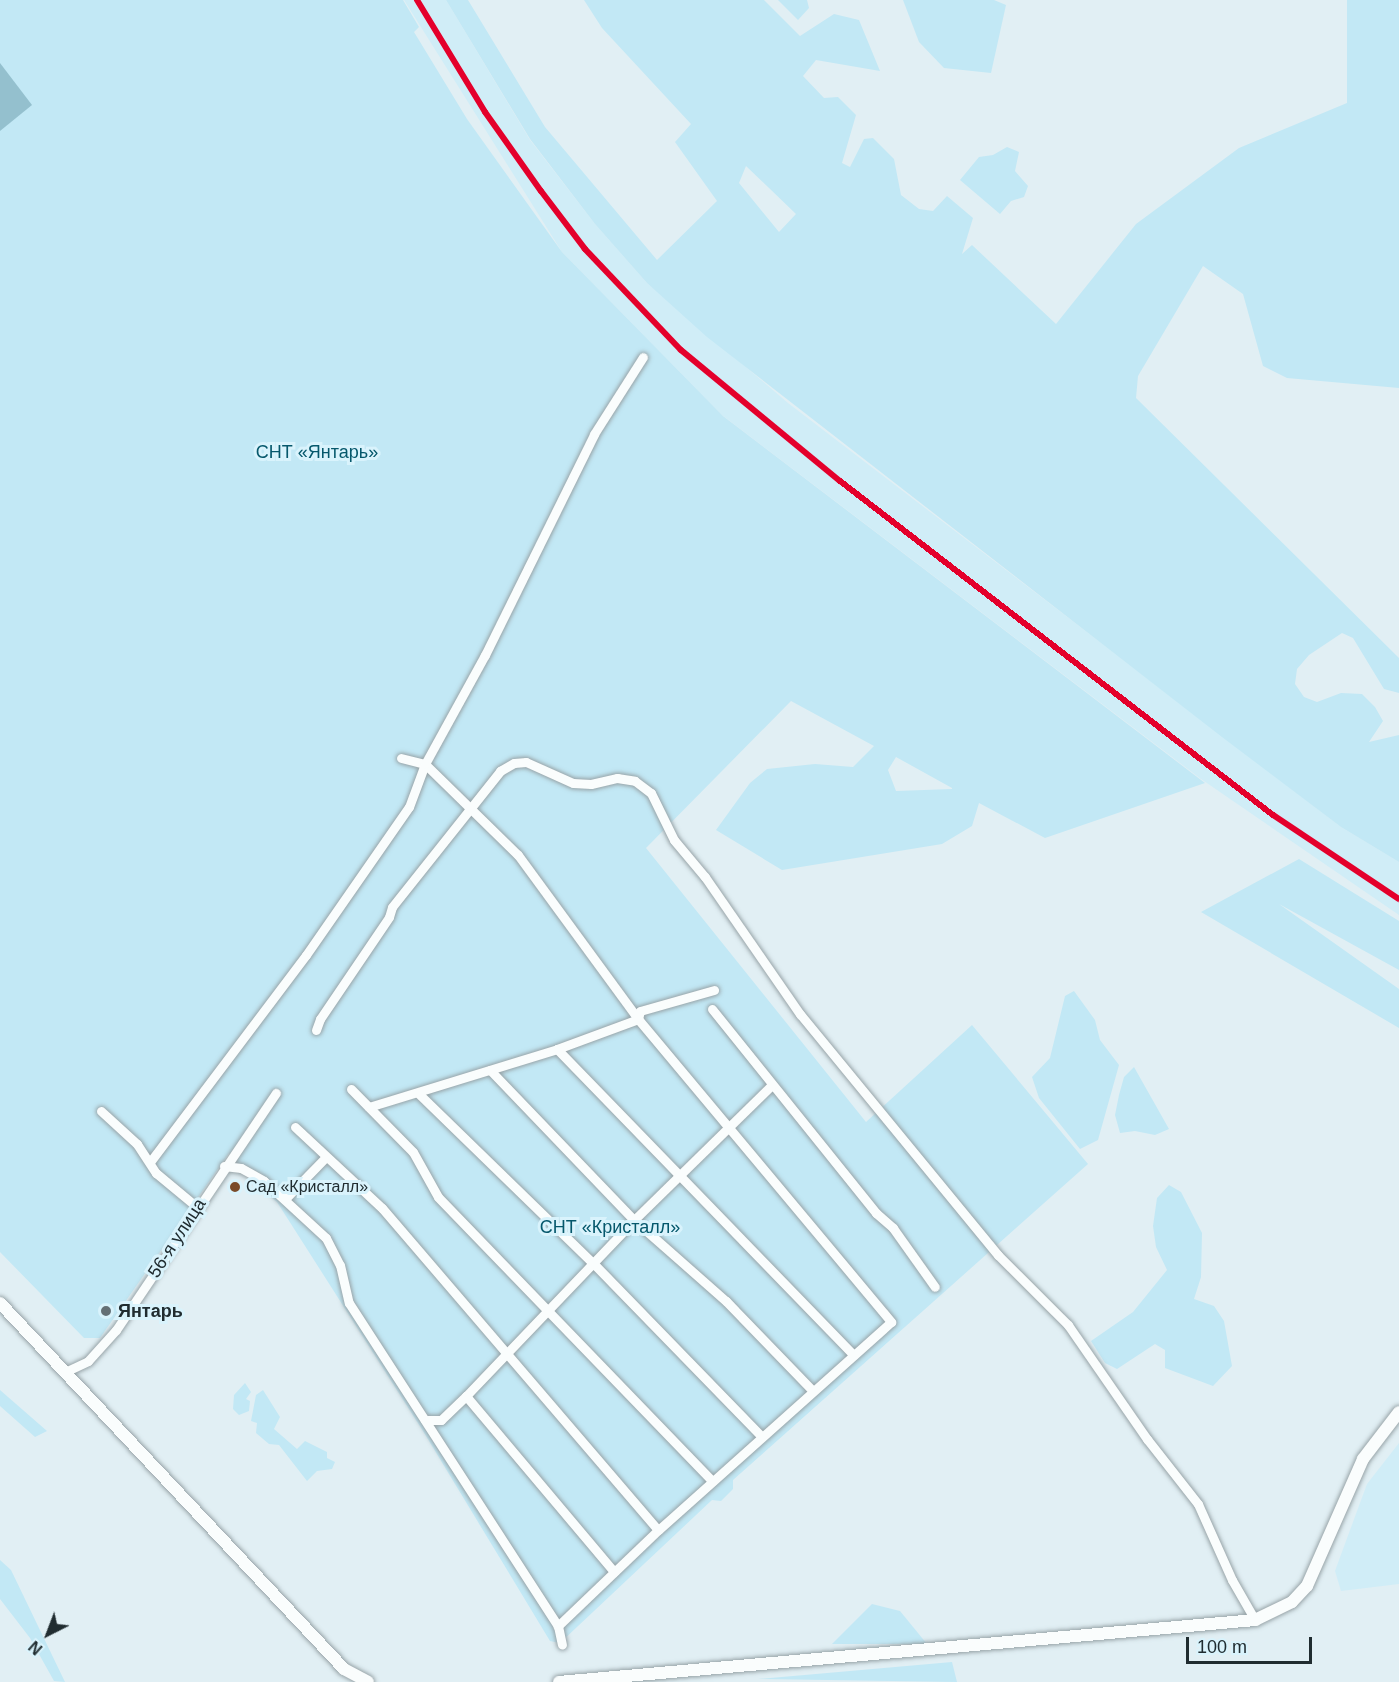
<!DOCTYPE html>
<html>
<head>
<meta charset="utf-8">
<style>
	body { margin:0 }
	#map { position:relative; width:1399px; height:1682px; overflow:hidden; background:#e1eff4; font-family:Helvetica,sans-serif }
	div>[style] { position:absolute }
	.built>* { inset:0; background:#d0edf7 }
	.green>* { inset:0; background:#c2e8f5 }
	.water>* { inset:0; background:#94c0ce }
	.roads { filter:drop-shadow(0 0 2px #98a4a8) drop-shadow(0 0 2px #98a4a8) }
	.minor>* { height:9px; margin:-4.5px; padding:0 4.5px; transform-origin:4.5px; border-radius:4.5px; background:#fafdfd }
	.secondary>* { height:12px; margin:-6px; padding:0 6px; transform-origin:6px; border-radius:6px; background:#fafdfd }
	.rail-1>* { height:6px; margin:-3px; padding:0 3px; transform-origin:3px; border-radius:3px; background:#e4002b }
	.dots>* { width:16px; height:16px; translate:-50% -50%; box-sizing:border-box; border:3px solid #d9f3fc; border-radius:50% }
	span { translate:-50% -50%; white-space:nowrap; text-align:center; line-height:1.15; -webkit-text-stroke:6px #d9f3fc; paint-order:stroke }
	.bus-label { font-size:16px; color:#202c30 }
	.left { translate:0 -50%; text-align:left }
	.park-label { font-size:18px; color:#06586c }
	.street-label { font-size:18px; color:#202c30 }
	.poi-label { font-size:18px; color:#202c30; font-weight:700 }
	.north { position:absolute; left:18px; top:1604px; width:60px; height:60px; -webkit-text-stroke:4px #d9f3fc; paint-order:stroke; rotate:222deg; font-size:16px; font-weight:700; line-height:24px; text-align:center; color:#202c30 }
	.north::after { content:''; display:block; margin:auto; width:21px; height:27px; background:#202c30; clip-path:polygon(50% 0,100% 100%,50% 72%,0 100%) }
	.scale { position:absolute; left:1186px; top:1637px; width:126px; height:27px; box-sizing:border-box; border:3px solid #202c30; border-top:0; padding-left:8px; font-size:18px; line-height:21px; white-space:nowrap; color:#202c30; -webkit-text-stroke:4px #d9f3fc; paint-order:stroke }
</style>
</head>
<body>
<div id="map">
	<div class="built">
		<i style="clip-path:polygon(404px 0,446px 0,530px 140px,595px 224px,647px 283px,788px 403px,1341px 827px,1399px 862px,1399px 915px,1201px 779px,722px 415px,562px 252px)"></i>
		<i style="clip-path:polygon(1399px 1443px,1399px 1584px,1341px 1591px,1335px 1571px,1367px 1484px)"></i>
	</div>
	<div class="green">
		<i style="clip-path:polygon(evenodd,0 0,403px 0,419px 27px,414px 32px,467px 119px,562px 252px,723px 416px,1205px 783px,1045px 838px,979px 803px,972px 826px,942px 844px,782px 870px,716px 830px,750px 783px,767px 769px,815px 764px,853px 767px,874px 746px,791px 701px,646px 848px,866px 1122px,972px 1025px,1088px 1164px,733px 1480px,733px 1489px,721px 1501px,712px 1500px,560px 1643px,550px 1641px,423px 1431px,277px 1202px,241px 1172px,229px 1153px,100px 1338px,84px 1338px,0 1252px,0 0,896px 757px,952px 788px,952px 789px,896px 791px,888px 770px,896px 757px)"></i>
		<i style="clip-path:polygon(evenodd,446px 0,468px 0,545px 127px,657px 260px,717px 201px,675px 142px,691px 124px,602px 28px,584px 0,764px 0,800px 36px,834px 14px,859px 20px,880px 71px,816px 60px,803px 76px,824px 98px,838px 97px,856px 115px,842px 163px,850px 167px,864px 139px,873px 138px,894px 159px,901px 195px,919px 209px,933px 211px,947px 196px,973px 218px,962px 254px,972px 245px,1056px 324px,1136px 224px,1239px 148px,1347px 103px,1347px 0,1399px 0,1399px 388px,1287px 378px,1263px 366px,1243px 294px,1203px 266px,1138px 376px,1136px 398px,1399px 658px,1399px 693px,1384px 689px,1353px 638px,1342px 633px,1309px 655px,1297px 669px,1295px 684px,1304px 697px,1317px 702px,1341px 693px,1362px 694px,1375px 707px,1383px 721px,1369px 742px,1399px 735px,1399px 862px,1341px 827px,1222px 737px,707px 337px,647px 283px,595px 224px,530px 139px,446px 0,746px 166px,796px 214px,779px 232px,739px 183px,746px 166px)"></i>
		<i style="clip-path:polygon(778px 0,807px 0,809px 8px,798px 20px)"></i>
		<i style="clip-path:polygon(903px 0,994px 0,1006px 5px,991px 73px,944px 68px,919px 42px)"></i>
		<i style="clip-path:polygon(1007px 147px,1019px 152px,1015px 171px,1028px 186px,1024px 197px,1011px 201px,1000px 214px,960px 180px,979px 157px,993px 155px)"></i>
		<i style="clip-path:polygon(1299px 859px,1399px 921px,1399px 970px,1279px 904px,1399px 989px,1399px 1028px,1201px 912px)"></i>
		<i style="clip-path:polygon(1074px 991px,1095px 1020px,1100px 1040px,1119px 1065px,1098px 1140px,1080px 1149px,1039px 1098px,1032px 1077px,1050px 1058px,1065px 996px)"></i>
		<i style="clip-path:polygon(1134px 1067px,1169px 1129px,1155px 1135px,1135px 1131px,1120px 1133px,1115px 1115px,1119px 1095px,1124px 1077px)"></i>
		<i style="clip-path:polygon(1169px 1185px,1181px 1192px,1202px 1233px,1201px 1277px,1194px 1299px,1214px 1306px,1224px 1321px,1232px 1366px,1213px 1386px,1165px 1368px,1165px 1350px,1155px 1344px,1117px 1369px,1105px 1363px,1091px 1341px,1133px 1312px,1167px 1270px,1156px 1247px,1153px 1226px,1157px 1198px)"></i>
		<i style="clip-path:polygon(245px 1383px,251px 1392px,246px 1399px,250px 1401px,249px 1411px,239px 1415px,233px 1409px,234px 1395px)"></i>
		<i style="clip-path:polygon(0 1390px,47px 1431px,35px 1437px,0 1406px)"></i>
		<i style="clip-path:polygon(263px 1390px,280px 1417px,274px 1429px,297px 1449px,305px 1441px,327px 1452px,327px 1458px,335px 1462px,332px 1469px,317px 1471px,307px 1481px,279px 1445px,269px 1444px,256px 1433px,257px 1423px,251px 1421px,256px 1395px)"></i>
		<i style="clip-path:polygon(0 1560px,11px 1570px,65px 1682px,54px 1681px,30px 1638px,0 1599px)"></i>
		<i style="clip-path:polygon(872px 1604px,900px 1611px,927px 1644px,832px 1644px)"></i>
		<i style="clip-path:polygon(952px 1662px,957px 1682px,758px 1679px)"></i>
	</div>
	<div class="water">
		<i style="clip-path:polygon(0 63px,32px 105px,0 131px)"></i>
	</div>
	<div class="roads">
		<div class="minor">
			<i style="left:401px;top:758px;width:25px;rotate:14deg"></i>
			<i style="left:425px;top:764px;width:130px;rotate:44.4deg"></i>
			<i style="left:518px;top:855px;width:203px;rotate:53.8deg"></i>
			<i style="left:638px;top:1019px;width:395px;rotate:50.1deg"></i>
			<i style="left:891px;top:1322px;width:312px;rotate:138.2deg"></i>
			<i style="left:658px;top:1530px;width:139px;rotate:136.2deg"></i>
			<i style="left:712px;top:1009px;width:262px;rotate:51.2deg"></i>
			<i style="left:876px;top:1213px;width:23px;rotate:41deg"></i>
			<i style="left:893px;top:1228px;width:72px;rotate:54.6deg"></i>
			<i style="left:316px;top:1030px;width:12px;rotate:-70deg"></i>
			<i style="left:320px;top:1019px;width:123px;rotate:-55.9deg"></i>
			<i style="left:389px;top:917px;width:10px;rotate:-73deg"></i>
			<i style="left:392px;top:907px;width:174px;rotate:-51.5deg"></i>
			<i style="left:500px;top:771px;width:16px;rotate:-30deg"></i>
			<i style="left:514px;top:763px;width:12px;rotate:-5deg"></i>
			<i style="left:526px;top:762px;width:51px;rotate:24.1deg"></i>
			<i style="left:573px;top:783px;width:18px;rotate:3deg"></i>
			<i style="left:591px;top:784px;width:27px;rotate:-13deg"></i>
			<i style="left:617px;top:778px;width:18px;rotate:9deg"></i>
			<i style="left:635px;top:781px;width:20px;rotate:37deg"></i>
			<i style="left:651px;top:793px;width:52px;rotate:63.9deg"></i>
			<i style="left:674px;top:840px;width:48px;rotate:50deg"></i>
			<i style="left:705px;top:877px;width:167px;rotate:55.3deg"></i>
			<i style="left:800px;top:1014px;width:312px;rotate:50.6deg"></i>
			<i style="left:998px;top:1255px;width:99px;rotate:45deg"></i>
			<i style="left:1068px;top:1325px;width:139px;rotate:55.3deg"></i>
			<i style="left:1147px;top:1439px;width:83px;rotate:51.9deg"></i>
			<i style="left:1198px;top:1504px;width:83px;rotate:65.9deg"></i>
			<i style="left:1232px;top:1580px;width:46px;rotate:60.1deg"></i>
			<i style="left:557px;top:1049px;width:426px;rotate:45.9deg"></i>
			<i style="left:490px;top:1070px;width:208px;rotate:46.2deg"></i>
			<i style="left:634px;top:1220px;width:123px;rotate:41.4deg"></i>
			<i style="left:726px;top:1301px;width:125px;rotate:46deg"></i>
			<i style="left:351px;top:1089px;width:88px;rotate:45.5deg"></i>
			<i style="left:413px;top:1152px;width:51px;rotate:60.9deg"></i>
			<i style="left:438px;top:1197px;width:395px;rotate:46deg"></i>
			<i style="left:419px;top:1094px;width:243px;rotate:44.2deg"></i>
			<i style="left:593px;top:1263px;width:241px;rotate:45.8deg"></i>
			<i style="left:369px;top:1107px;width:197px;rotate:-17.1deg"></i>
			<i style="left:557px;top:1049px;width:86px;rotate:-20.3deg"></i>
			<i style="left:638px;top:1019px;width:8px;rotate:-76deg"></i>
			<i style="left:640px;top:1011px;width:77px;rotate:-15.8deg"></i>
			<i style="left:101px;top:1111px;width:49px;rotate:42.5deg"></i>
			<i style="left:137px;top:1144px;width:35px;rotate:57deg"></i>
			<i style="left:156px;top:1173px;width:53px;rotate:39.7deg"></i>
			<i style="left:295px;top:1127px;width:119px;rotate:43deg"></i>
			<i style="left:382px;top:1208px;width:424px;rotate:49.4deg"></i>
			<i style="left:150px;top:1162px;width:259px;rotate:-53deg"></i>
			<i style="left:306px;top:955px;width:180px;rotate:-55.2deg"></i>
			<i style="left:409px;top:807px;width:46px;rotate:-69.6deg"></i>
			<i style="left:425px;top:764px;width:124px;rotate:-61.2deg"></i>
			<i style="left:485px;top:655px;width:246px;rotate:-63.7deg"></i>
			<i style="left:594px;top:434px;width:91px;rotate:-57.5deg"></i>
			<i style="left:224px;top:1166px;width:17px;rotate:7deg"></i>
			<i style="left:241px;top:1168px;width:26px;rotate:29deg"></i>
			<i style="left:264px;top:1181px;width:84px;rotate:42.6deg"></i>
			<i style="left:326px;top:1238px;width:30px;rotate:63deg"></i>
			<i style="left:340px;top:1265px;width:39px;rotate:77deg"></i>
			<i style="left:349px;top:1303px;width:385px;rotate:57.1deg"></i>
			<i style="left:558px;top:1626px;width:19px;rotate:78deg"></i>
			<i style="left:285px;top:1199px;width:57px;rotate:-45.7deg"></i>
			<i style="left:67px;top:1371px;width:23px;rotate:-25deg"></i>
			<i style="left:88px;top:1361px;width:42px;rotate:-47.9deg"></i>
			<i style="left:116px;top:1330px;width:286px;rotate:-56deg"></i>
			<i style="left:466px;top:1396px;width:230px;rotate:49.9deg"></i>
			<i style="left:425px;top:1420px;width:16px"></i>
			<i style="left:441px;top:1420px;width:35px;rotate:-44deg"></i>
			<i style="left:466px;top:1396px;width:243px;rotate:-46.3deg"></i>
			<i style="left:634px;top:1220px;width:193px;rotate:-44.4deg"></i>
		</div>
		<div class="secondary">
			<i style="left:0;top:1303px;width:502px;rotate:46.77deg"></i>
			<i style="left:344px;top:1669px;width:27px;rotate:28deg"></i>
			<i style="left:559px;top:1682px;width:699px;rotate:-5.09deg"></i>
			<i style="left:1255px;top:1620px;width:41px;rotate:-25.9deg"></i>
			<i style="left:1292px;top:1602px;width:22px;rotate:-47deg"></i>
			<i style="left:1307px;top:1586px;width:139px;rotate:-66.2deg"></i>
			<i style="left:1363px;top:1459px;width:59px;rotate:-52.5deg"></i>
		</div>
	</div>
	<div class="rail-1">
		<i style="left:417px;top:0;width:131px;rotate:58.7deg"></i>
		<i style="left:485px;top:112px;width:97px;rotate:54.7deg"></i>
		<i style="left:541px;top:191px;width:73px;rotate:52.8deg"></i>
		<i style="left:585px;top:249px;width:139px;rotate:46.5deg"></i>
		<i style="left:681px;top:350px;width:206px;rotate:39.5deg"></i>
		<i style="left:840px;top:481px;width:547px;rotate:37.65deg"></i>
		<i style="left:1273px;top:815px;width:151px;rotate:33.7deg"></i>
	</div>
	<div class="dots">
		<i style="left:235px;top:1187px;background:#7a4b2a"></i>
		<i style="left:106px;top:1311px;background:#647075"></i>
	</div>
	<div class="bus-label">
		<span class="left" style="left:246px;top:1187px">Сад «Кристалл»</span>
	</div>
	<div class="park-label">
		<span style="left:317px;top:452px">СНТ «Янтарь»</span>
		<span style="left:610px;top:1227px">СНТ «Кристалл»</span>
	</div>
	<div class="street-label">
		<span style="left:177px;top:1238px;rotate:-57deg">56-я улица</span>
	</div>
	<div class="poi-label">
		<span class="left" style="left:118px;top:1311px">Янтарь</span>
	</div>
	<div class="north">N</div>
	<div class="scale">100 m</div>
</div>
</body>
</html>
